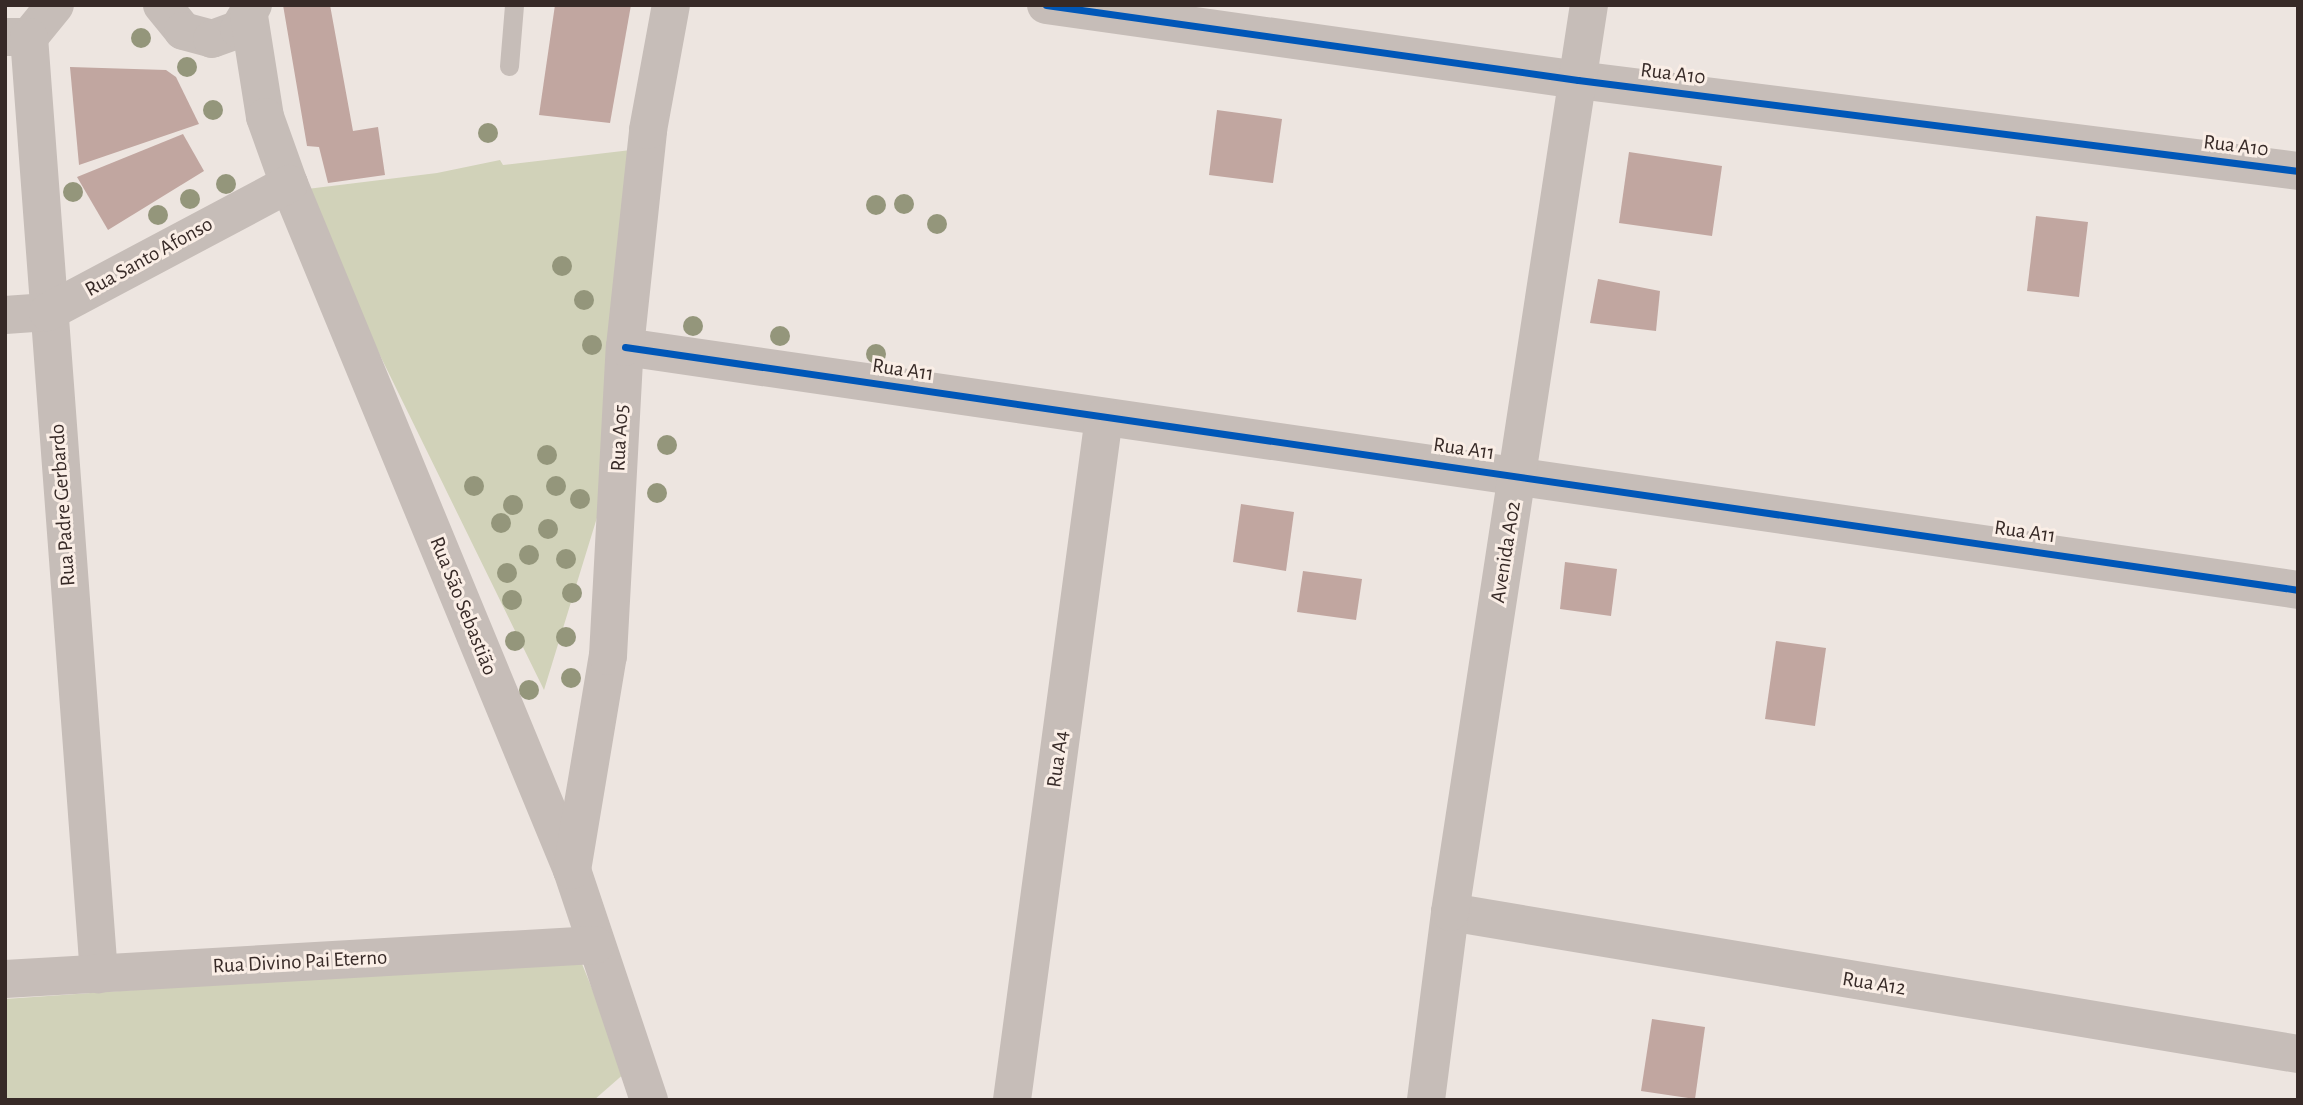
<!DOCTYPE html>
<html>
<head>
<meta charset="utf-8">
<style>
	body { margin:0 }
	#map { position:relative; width:2303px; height:1105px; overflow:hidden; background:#ede5e0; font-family:"Alegreya Sans",sans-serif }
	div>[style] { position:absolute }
	.green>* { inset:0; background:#d1d2b9 }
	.building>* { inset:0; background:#c1a6a0 }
	.lane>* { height:19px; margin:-9.5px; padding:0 9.5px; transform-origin:9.5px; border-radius:9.5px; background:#c6bdb8 }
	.street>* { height:38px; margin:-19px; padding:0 19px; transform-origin:19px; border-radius:19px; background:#c6bdb8 }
	.cycleway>* { height:7px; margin:-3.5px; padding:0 3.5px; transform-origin:3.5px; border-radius:3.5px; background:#0057b8 }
	.trees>* { width:20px; height:20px; margin:-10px; border-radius:50%; background:#94967b }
	span { translate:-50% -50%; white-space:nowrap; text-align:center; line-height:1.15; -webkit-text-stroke:6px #faeee6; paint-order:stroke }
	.street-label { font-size:21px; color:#372a27 }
	.frame { position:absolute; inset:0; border:7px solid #372a27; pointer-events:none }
</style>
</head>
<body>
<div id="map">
	<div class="green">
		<i style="clip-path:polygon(631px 150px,611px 472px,544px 690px,299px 190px,437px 173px,500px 160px,503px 165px)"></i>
		<i style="clip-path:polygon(580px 959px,626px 1072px,594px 1100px,5px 1100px,5px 999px)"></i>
	</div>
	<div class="building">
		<i style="clip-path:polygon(283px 5px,330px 5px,353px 131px,378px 127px,385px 175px,328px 183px,319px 147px,307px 146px)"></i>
		<i style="clip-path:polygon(555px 5px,631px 5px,610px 123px,539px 115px)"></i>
		<i style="clip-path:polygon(70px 67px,166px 70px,176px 77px,199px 124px,79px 165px)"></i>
		<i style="clip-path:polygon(1217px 110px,1282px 119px,1273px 183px,1209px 175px)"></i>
		<i style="clip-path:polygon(183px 134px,204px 171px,108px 230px,77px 177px)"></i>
		<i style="clip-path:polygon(1629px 152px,1722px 166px,1712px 236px,1619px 223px)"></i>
		<i style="clip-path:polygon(2036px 216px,2088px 222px,2079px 297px,2027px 291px)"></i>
		<i style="clip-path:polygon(1598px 279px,1660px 291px,1656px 331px,1590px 323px)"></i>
		<i style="clip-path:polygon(1241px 504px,1294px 512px,1286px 571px,1233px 562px)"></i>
		<i style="clip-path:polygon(1565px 562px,1617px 569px,1611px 616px,1560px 609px)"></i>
		<i style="clip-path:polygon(1303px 571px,1362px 579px,1356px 620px,1297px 612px)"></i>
		<i style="clip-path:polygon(1776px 641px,1826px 648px,1815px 726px,1765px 719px)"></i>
		<i style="clip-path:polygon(1652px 1019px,1705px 1027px,1695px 1099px,1641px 1091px)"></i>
	</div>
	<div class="lane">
		<i style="left:509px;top:66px;width:61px;rotate:-85.3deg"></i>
	</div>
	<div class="street">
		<i style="left:162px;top:5px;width:33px;rotate:51deg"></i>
		<i style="left:183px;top:31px;width:30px;rotate:15deg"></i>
		<i style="left:212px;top:39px;width:29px;rotate:-20deg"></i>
		<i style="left:239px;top:29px;width:28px;rotate:-60deg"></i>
		<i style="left:1046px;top:5px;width:537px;rotate:8.02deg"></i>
		<i style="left:1578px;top:80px;width:726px;rotate:7.2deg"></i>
		<i style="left:249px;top:16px;width:102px;rotate:81deg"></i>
		<i style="left:265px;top:117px;width:71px;rotate:70.3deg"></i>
		<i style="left:289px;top:184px;width:742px;rotate:67.58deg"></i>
		<i style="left:572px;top:870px;width:243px;rotate:71.5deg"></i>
		<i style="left:5px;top:37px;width:24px"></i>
		<i style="left:29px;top:37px;width:41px;rotate:-50.9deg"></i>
		<i style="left:29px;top:37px;width:940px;rotate:85.73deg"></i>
		<i style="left:5px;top:315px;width:43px;rotate:-4deg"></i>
		<i style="left:48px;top:312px;width:273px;rotate:-28deg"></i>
		<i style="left:625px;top:347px;width:1691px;rotate:8.26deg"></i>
		<i style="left:572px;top:870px;width:217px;rotate:-80.5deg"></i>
		<i style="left:608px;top:656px;width:309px;rotate:-86.9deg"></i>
		<i style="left:625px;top:347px;width:218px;rotate:-83.9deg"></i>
		<i style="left:648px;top:130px;width:127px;rotate:-79.6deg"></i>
		<i style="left:1450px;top:912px;width:860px;rotate:9.51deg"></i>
		<i style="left:5px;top:979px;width:591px;rotate:-3.3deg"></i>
		<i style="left:1012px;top:1100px;width:689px;rotate:-82.33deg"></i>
		<i style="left:1426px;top:1100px;width:190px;rotate:-82.7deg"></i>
		<i style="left:1450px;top:912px;width:918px;rotate:-81.29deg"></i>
	</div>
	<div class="cycleway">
		<i style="left:1046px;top:5px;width:537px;rotate:8.02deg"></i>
		<i style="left:1578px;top:80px;width:726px;rotate:7.2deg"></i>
		<i style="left:625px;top:347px;width:1691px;rotate:8.26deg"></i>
	</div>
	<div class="trees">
		<i style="left:141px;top:38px"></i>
		<i style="left:187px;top:67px"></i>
		<i style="left:213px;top:110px"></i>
		<i style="left:488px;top:133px"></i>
		<i style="left:226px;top:184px"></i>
		<i style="left:73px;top:192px"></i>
		<i style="left:190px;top:199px"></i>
		<i style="left:904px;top:204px"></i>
		<i style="left:876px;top:205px"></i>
		<i style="left:158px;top:215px"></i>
		<i style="left:937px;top:224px"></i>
		<i style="left:562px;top:266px"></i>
		<i style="left:584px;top:300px"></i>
		<i style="left:693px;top:326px"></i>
		<i style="left:780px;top:336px"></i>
		<i style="left:592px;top:345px"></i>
		<i style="left:876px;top:354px"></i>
		<i style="left:667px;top:445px"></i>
		<i style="left:547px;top:455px"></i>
		<i style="left:474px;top:486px"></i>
		<i style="left:556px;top:486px"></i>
		<i style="left:657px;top:493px"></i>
		<i style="left:580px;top:499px"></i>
		<i style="left:513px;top:505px"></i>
		<i style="left:501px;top:523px"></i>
		<i style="left:548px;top:529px"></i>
		<i style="left:529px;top:555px"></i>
		<i style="left:566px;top:559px"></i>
		<i style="left:507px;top:573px"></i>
		<i style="left:572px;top:593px"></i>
		<i style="left:512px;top:600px"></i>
		<i style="left:566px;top:637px"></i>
		<i style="left:515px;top:641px"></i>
		<i style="left:571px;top:678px"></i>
		<i style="left:529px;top:690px"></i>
	</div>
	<div class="street-label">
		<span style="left:1673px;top:74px;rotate:7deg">Rua A10</span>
		<span style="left:2236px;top:146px;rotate:7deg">Rua A10</span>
		<span style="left:149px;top:257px;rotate:-29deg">Rua Santo Afonso</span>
		<span style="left:903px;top:370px;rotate:8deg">Rua A11</span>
		<span style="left:620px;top:438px;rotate:-87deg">Rua A05</span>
		<span style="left:1464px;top:449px;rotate:8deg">Rua A11</span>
		<span style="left:63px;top:505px;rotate:-94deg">Rua Padre Gerbardo</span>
		<span style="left:2025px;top:532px;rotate:8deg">Rua A11</span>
		<span style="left:1506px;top:552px;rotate:-81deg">Avenida A02</span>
		<span style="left:463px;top:606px;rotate:68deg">Rua São Sebastião</span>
		<span style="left:1058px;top:759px;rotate:-82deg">Rua A4</span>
		<span style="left:300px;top:962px;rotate:-3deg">Rua Divino Pai Eterno</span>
		<span style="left:1874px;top:984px;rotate:9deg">Rua A12</span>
	</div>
	<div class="frame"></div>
</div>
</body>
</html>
